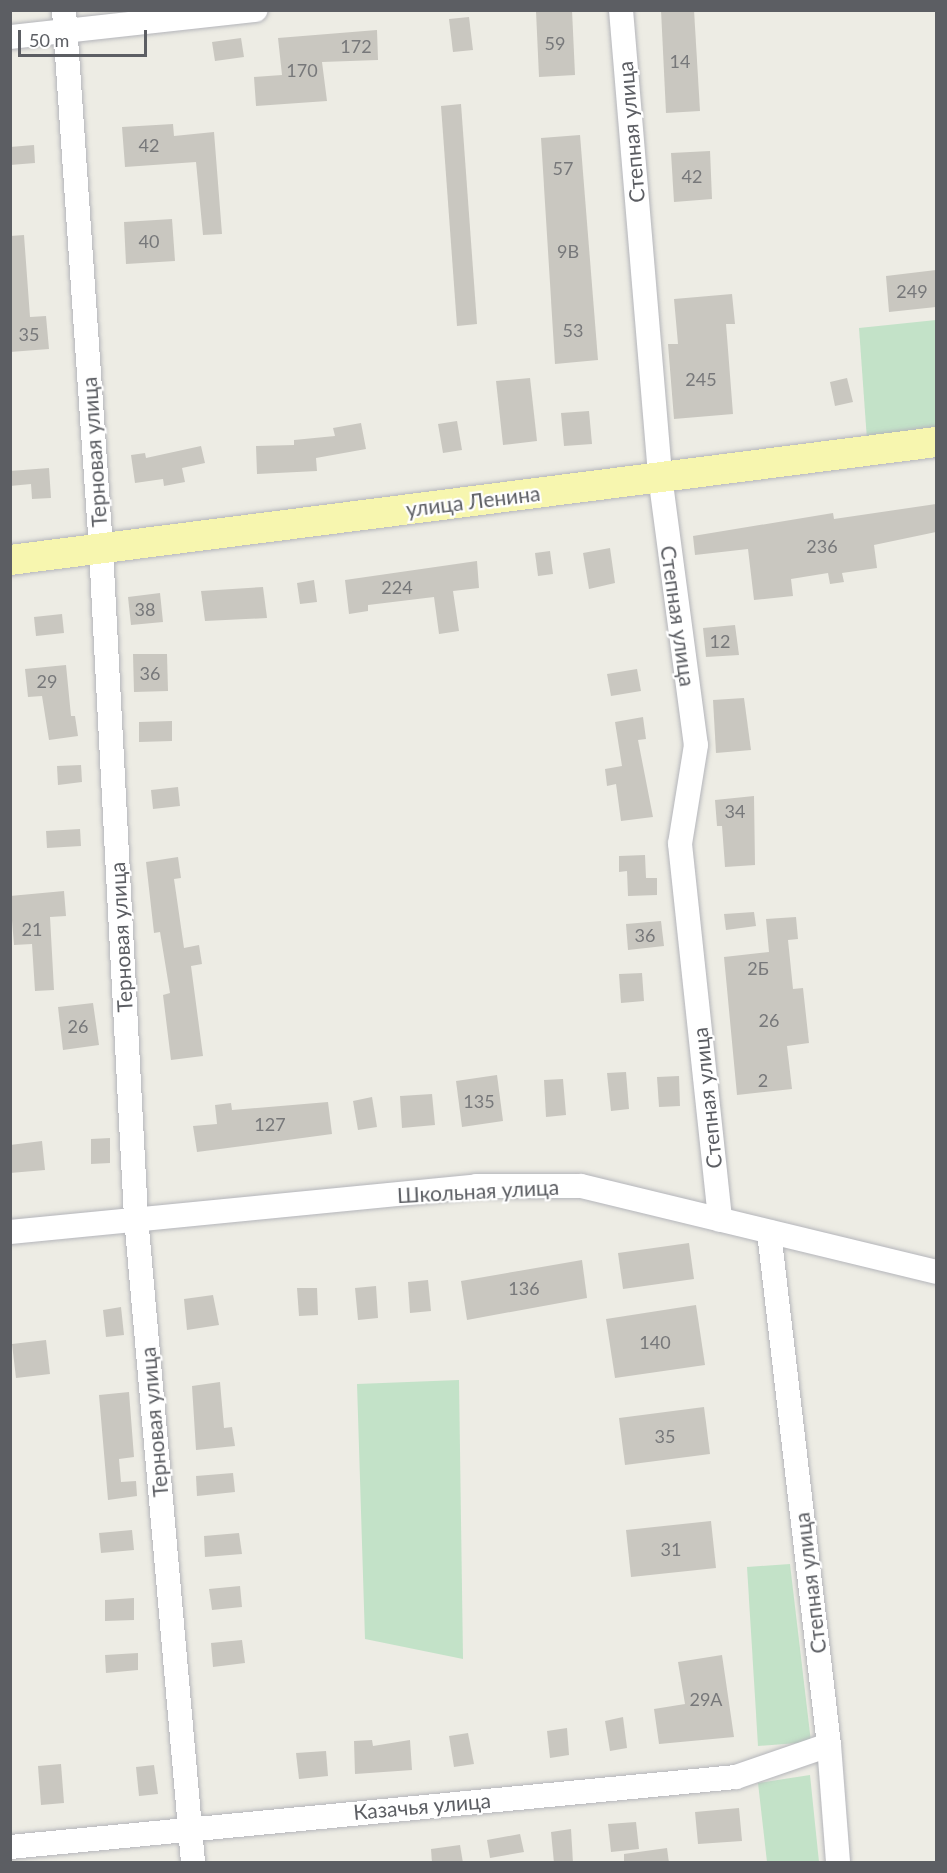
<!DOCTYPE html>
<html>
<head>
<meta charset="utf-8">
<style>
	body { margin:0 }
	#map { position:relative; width:947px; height:1873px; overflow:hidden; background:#edece4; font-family:Lato,sans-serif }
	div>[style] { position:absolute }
	.green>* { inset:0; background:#c3e2c8 }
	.building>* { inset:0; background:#c9c7c0 }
	.roads { filter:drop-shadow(0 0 2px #b4b5ba) drop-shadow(0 0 2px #b4b5ba) }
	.minor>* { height:24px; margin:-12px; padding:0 12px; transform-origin:12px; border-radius:12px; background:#fff }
	.major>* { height:30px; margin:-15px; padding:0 15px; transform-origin:15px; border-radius:15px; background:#f7f6af }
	span { translate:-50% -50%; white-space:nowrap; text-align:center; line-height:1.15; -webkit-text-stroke:4.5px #fff; paint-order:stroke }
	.number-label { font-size:18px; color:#77787a }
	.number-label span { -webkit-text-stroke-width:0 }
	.street-label { font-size:21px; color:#5c5e63 }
	.frame { position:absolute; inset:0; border:12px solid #5c5e63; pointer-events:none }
	.scale { position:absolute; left:18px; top:30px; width:129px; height:27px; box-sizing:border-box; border:3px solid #5c5e63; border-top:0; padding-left:8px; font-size:18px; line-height:21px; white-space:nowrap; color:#5c5e63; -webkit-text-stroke:4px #fff; paint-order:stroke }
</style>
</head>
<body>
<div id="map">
	<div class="green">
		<i style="clip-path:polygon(936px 320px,936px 430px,867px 440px,859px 328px)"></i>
		<i style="clip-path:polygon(459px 1380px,463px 1659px,365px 1639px,357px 1384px)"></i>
		<i style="clip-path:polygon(790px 1564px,811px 1742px,758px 1746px,747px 1567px)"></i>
		<i style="clip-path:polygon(810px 1775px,819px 1862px,767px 1862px,758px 1783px)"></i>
	</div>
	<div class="building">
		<i style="clip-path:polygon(549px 10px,572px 10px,575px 75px,539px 77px,536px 11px)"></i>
		<i style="clip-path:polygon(661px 10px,694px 10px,700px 111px,666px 113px)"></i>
		<i style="clip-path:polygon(469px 17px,473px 50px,453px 52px,449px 19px)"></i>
		<i style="clip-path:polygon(377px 30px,378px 60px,322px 62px,327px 101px,256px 106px,254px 77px,282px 75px,278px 38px)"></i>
		<i style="clip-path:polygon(241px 38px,244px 57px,215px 61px,212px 42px)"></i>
		<i style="clip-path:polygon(461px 104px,477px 324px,457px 326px,441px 106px)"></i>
		<i style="clip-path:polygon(173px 124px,174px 136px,214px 132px,222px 234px,203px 235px,196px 162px,125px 167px,122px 127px)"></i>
		<i style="clip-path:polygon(580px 135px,598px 360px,555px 364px,541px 138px)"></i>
		<i style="clip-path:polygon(34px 145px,35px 163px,10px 165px,10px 147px)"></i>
		<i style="clip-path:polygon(710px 151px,712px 199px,674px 202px,671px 153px)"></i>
		<i style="clip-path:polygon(172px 219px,175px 261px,126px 264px,124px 222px)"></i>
		<i style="clip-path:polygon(24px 235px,30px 317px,46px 316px,49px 349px,10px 352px,10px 236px)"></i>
		<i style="clip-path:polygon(936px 270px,936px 307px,889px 312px,886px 276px)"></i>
		<i style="clip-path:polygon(732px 294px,735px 324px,726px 324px,733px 414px,674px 419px,668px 344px,678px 344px,674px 299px)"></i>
		<i style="clip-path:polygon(530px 378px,537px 441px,503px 445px,496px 381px)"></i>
		<i style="clip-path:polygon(847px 378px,853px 402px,835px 406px,830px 382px)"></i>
		<i style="clip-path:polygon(589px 411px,592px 444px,564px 446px,561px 413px)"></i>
		<i style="clip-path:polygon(457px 421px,462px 450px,443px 453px,438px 424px)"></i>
		<i style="clip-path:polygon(361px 423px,366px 449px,316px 458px,317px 471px,257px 474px,256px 446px,294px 445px,294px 440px,335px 436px,333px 428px)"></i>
		<i style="clip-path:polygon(201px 446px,205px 463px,182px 468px,185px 482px,164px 486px,163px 479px,135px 483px,131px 455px,145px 453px,146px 458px)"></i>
		<i style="clip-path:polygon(49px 468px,51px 498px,32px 499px,31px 484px,10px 486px,10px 471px)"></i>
		<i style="clip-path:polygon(936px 504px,936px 532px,874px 545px,877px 568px,842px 573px,844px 582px,830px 584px,828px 573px,791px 579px,793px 596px,754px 600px,748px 549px,695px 555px,693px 536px,833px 513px,834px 519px)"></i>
		<i style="clip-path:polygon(610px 548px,615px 583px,589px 589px,583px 553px)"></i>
		<i style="clip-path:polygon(550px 551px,553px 574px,538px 576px,535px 553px)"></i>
		<i style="clip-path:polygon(477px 561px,479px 588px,453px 591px,459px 631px,439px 634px,434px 597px,368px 605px,368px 611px,349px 614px,345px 580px)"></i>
		<i style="clip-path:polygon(314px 580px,317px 602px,300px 604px,297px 583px)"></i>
		<i style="clip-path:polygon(263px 587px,267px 618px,205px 621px,201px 591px)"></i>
		<i style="clip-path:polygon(160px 593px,163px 622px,131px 625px,128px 597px)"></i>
		<i style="clip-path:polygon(62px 614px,64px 633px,36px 636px,34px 617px)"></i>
		<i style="clip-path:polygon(735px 625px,739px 655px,706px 657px,703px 628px)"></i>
		<i style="clip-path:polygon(133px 654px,167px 654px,168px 691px,134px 692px)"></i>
		<i style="clip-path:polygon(66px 665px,71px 716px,75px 716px,78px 736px,49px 740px,42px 696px,28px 697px,25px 669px)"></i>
		<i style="clip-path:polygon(637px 669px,641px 691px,611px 696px,607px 674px)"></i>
		<i style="clip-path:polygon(744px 698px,751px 750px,716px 753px,713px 700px)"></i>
		<i style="clip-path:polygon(643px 717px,646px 739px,638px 740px,653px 817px,621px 821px,616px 784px,607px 786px,605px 769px,622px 766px,615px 722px)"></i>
		<i style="clip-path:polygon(172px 721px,172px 741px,139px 742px,139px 722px)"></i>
		<i style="clip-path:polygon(81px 765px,82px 782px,58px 785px,57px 766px)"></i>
		<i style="clip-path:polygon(178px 787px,180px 806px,153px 809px,151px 790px)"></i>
		<i style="clip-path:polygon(754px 796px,755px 865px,725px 867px,722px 826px,717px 826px,715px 800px)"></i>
		<i style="clip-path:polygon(80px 829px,81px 846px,47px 848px,46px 831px)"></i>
		<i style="clip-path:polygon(645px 855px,646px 878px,657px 878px,657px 895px,628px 896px,627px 871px,619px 872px,619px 856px)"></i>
		<i style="clip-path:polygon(178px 857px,181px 878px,174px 879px,184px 948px,199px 945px,202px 964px,191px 966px,203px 1056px,171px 1060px,163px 995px,170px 993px,160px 932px,154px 933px,146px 862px)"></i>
		<i style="clip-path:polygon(64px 891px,66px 916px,50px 917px,54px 990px,35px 991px,32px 944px,14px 945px,10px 896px)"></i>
		<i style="clip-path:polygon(754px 912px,756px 926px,726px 930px,724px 914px)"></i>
		<i style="clip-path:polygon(796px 917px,798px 939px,788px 940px,793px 989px,803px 988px,809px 1043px,787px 1046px,792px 1089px,737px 1095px,724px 957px,769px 952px,766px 919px)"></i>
		<i style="clip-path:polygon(661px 921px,664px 946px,628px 950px,626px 924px)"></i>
		<i style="clip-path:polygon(642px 973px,644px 1001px,621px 1003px,619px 974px)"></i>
		<i style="clip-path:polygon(93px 1003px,99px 1045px,63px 1050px,58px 1007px)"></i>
		<i style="clip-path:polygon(626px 1072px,629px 1109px,611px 1111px,607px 1073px)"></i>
		<i style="clip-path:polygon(497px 1075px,503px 1121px,462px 1127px,456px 1081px)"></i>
		<i style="clip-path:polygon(679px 1076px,680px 1106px,659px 1107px,657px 1077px)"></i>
		<i style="clip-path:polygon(563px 1079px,566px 1115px,546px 1117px,544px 1080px)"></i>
		<i style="clip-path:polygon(432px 1094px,435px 1125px,402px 1128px,400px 1096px)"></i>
		<i style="clip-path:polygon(372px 1097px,377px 1127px,358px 1130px,353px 1101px)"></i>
		<i style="clip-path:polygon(328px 1102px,332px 1134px,197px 1152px,193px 1126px,217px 1124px,215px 1105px,231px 1103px,232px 1110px)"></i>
		<i style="clip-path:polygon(110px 1138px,110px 1163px,91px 1164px,91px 1139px)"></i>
		<i style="clip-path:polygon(42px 1141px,45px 1170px,10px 1173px,10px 1145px)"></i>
		<i style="clip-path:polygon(689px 1243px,694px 1279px,623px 1289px,618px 1253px)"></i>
		<i style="clip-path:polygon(582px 1260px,587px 1298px,467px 1320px,461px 1281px)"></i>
		<i style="clip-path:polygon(428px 1280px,431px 1311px,410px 1313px,408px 1282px)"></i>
		<i style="clip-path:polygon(376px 1286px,378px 1318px,358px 1320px,355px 1288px)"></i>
		<i style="clip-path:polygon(297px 1288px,317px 1288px,318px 1315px,299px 1316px)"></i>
		<i style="clip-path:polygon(213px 1295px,219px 1325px,187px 1330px,184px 1299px)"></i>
		<i style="clip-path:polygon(696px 1305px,705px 1365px,615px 1378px,606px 1319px)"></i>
		<i style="clip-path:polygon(121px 1307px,124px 1335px,106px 1337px,103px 1310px)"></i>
		<i style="clip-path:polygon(46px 1340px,50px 1374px,16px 1378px,12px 1344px)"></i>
		<i style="clip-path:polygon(220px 1382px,224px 1428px,232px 1427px,235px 1446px,196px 1450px,192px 1386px)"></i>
		<i style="clip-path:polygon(129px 1392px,134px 1457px,119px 1459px,121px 1482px,136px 1481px,137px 1496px,108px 1500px,99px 1395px)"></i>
		<i style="clip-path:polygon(704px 1407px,710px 1454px,625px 1465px,619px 1418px)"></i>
		<i style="clip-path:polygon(233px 1473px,235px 1492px,197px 1496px,196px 1476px)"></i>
		<i style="clip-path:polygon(711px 1521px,716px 1568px,631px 1577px,626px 1530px)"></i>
		<i style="clip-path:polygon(132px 1530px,134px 1550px,101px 1553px,99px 1533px)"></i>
		<i style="clip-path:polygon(239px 1533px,242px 1554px,205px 1557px,204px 1536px)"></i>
		<i style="clip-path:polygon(240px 1586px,242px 1607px,212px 1610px,209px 1589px)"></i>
		<i style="clip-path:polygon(134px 1598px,134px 1620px,105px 1621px,105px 1600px)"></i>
		<i style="clip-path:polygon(242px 1640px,245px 1663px,213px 1667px,211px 1643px)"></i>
		<i style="clip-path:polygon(138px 1653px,138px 1670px,106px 1673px,105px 1655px)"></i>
		<i style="clip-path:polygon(722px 1655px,734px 1737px,659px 1744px,654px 1709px,685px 1704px,678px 1662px)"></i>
		<i style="clip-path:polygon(623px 1717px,627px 1748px,610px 1751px,605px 1721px)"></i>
		<i style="clip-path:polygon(567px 1728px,569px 1755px,550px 1758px,547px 1731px)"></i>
		<i style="clip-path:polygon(468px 1733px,474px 1764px,454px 1767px,449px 1736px)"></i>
		<i style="clip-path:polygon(372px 1740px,373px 1746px,410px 1740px,412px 1770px,355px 1774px,354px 1741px)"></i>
		<i style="clip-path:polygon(326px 1751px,328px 1776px,299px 1779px,296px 1753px)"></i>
		<i style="clip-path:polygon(61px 1764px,64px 1803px,41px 1805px,38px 1766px)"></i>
		<i style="clip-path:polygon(154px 1765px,158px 1794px,139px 1796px,136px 1767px)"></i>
		<i style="clip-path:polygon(739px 1808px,742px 1841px,698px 1844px,695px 1812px)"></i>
		<i style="clip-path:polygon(636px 1822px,639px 1849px,611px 1852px,608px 1824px)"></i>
		<i style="clip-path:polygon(571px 1829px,573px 1863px,554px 1863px,551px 1832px)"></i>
		<i style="clip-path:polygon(520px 1834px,524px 1852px,490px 1858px,487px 1840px)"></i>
		<i style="clip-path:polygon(460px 1845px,463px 1863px,432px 1863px,431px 1849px)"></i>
		<i style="clip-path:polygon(667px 1848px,669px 1863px,624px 1863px,624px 1854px)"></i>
	</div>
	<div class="roads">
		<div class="minor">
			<i style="left:64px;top:10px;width:540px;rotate:86.07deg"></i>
			<i style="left:101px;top:549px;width:669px;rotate:87deg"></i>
			<i style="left:136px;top:1217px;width:648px;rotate:84.95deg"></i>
			<i style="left:621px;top:10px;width:468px;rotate:85.2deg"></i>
			<i style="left:660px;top:476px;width:271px;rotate:82.4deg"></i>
			<i style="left:696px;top:745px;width:100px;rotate:99.2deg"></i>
			<i style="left:680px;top:844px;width:378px;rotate:83.9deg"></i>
			<i style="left:10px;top:37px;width:247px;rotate:-6.3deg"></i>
			<i style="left:10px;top:1232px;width:468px;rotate:-5.6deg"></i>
			<i style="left:476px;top:1186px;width:105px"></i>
			<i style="left:581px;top:1186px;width:365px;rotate:13.6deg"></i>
			<i style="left:769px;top:1232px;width:516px;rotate:83.33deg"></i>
			<i style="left:829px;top:1745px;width:117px;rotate:85.6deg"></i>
			<i style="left:10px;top:1847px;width:729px;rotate:-5.51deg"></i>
			<i style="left:736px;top:1777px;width:98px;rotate:-19deg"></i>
		</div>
		<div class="major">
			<i style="left:10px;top:560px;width:933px;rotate:-7.26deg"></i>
		</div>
	</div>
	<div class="number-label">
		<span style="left:555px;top:43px">59</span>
		<span style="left:356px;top:46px">172</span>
		<span style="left:680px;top:61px">14</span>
		<span style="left:302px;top:70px">170</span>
		<span style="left:149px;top:145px">42</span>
		<span style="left:563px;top:168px">57</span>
		<span style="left:692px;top:176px">42</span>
		<span style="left:149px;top:241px">40</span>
		<span style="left:568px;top:251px">9В</span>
		<span style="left:912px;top:291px">249</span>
		<span style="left:573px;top:330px">53</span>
		<span style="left:29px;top:334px">35</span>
		<span style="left:701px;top:379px">245</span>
		<span style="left:822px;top:546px">236</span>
		<span style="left:397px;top:587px">224</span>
		<span style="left:145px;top:609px">38</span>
		<span style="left:720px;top:641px">12</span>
		<span style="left:150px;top:673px">36</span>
		<span style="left:47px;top:681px">29</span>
		<span style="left:735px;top:811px">34</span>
		<span style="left:32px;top:929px">21</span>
		<span style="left:645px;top:935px">36</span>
		<span style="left:758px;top:968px">2Б</span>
		<span style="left:769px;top:1020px">26</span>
		<span style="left:78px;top:1026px">26</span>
		<span style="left:763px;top:1080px">2</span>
		<span style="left:479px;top:1101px">135</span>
		<span style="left:270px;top:1124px">127</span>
		<span style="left:524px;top:1288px">136</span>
		<span style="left:655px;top:1342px">140</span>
		<span style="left:665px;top:1436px">35</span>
		<span style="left:671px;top:1549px">31</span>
		<span style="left:706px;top:1699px">29А</span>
	</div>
	<div class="street-label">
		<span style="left:631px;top:132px;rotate:-95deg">Степная улица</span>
		<span style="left:94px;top:452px;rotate:-94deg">Терновая улица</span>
		<span style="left:473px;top:501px;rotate:-7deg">улица Ленина</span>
		<span style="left:678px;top:616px;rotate:82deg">Степная улица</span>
		<span style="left:121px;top:937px;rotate:-93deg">Терновая улица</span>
		<span style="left:707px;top:1098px;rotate:-96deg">Степная улица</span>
		<span style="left:478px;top:1191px;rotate:-3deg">Школьная улица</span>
		<span style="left:154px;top:1422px;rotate:-95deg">Терновая улица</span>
		<span style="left:810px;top:1583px;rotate:-97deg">Степная улица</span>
		<span style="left:422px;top:1806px;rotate:-5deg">Казачья улица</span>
	</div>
	<div class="frame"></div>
	<div class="scale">50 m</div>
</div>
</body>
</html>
